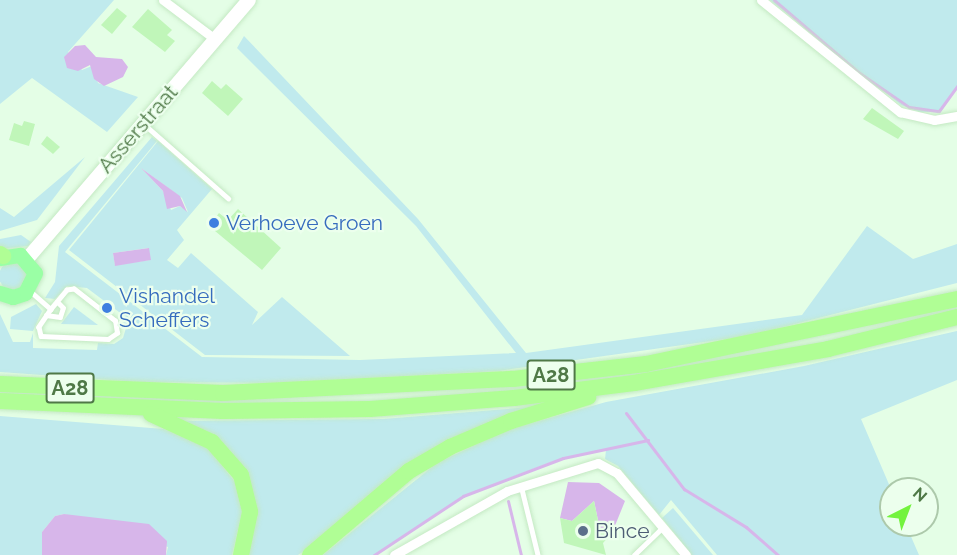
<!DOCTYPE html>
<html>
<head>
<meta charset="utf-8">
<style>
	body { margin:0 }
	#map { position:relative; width:957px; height:555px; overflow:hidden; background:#e4fee6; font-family:Raleway,sans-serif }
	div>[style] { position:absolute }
	.green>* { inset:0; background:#c0eaed }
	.round { border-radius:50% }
	.water>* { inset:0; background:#d7b6ea }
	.stream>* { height:3px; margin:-1.5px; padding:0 1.5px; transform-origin:1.5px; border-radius:1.5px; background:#d7b6ea }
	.building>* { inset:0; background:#c0f6b9 }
	.roads { filter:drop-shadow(0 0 2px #c4e9c3) drop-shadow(0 0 2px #c4e9c3) }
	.lane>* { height:4.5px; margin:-2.25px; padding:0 2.25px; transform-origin:2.25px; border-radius:2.25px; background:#fff }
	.street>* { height:9px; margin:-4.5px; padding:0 4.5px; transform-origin:4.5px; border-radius:4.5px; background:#fff }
	.secondary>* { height:14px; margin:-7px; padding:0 7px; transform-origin:7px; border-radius:7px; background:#fff }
	.primary>* { height:15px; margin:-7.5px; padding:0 7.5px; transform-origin:7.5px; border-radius:7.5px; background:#9affa5 }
	.highway>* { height:16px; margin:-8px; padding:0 8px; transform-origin:8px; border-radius:8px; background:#b0fe95 }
	.dots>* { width:16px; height:16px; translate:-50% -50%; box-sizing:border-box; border:3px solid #ecffed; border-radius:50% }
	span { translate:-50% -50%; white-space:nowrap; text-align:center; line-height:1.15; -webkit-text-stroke:4.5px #ecffed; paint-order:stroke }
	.shield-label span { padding:2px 4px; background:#ecffed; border:2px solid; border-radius:4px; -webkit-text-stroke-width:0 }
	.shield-label { font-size:20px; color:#4f7947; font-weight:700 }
	.street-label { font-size:21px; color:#4f7947 }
	.shop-label { font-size:21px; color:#366cbe }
	.left { translate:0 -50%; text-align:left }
	.service-label { font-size:21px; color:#4e5e75 }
	.north { position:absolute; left:879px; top:477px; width:60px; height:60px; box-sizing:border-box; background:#ecffed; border:2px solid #adc9ab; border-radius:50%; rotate:42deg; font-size:16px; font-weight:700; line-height:24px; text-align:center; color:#4f7947 }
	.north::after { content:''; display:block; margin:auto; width:21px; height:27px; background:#73f33e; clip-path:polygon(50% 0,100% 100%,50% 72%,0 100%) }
</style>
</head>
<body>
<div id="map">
	<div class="green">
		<i style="clip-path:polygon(0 0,114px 0,68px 52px,82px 70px,92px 66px,98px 83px,138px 97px,107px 132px,32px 78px,0 104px)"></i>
		<i style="clip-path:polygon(770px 0,957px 0,957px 88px,940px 112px,920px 112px,901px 105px)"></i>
		<i style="clip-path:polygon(244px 36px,418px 219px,526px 353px,802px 315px,867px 226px,913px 259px,957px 244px,957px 283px,747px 336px,498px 371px,273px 383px,139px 382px,0 372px,0 314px,13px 342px,30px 342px,33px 333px,33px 348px,97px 350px,98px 343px,114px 344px,123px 338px,126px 328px,119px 312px,87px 288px,67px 286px,55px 299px,45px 298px,55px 282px,59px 246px,152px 137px,157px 141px,65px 252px,202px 357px,360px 360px,516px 353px,416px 226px,237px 48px)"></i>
		<i style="clip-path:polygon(evenodd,158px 141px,212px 189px,177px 230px,184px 240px,167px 260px,178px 268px,191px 253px,258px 312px,252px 325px,282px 297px,350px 356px,205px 355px,69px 250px,158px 141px,141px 168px,182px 198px,188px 212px,180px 206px,171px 210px,163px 191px,141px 168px,158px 141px,148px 248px,150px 260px,115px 265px,113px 253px,148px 248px)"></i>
		<i style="clip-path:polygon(85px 157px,37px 220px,0 231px,0 208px,14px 217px)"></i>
		<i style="clip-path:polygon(21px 235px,31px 242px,28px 246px,0 249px,0 239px)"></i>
		<i class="round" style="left:-1px;top:262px;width:28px;height:28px"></i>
		<i style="clip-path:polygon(36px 304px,42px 311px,33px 331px,10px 329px,11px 317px)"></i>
		<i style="clip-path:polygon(74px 307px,98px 325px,61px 324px)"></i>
		<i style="clip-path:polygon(957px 331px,957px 380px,861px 419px,891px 489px,891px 525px,906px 525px,919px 555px,717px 555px,671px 500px,659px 515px,618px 466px,605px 459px,606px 450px,551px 462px,463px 496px,374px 555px,323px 555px,437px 463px,507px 430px,606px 402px,804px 366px)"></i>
		<i style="clip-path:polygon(543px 406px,482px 427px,298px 555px,245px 555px,251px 488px,177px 421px,383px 419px)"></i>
		<i style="clip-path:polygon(0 416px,164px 429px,208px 448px,238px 486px,243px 508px,232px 555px,166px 555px,168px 547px,64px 514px,55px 516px,42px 532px,42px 555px,0 555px)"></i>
		<i style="clip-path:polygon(673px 508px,713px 555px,692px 555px,662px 518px)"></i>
	</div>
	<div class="water">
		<i style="clip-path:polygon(85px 45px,96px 57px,122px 59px,128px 67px,123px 77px,104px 86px,94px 79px,90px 65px,78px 71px,67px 68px,64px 57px,75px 46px)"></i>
		<i style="clip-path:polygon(141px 168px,180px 196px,187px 212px,180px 206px,167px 209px,163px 191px)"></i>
		<i style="clip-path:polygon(149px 248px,151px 260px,115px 266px,113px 253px)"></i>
		<i style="clip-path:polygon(568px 482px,599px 483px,625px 501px,612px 533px,600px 530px,594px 501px,572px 521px,560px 518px)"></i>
		<i style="clip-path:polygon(64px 514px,149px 524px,167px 541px,166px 555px,42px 555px,42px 532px,55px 516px)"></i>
	</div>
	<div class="stream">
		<i style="left:774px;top:0;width:111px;rotate:40.6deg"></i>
		<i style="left:858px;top:72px;width:62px;rotate:34.5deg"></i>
		<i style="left:909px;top:107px;width:30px;rotate:8deg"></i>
		<i style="left:939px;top:111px;width:31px;rotate:-54deg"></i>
		<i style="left:626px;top:413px;width:96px;rotate:52.7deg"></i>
		<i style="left:684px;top:489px;width:73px;rotate:31.5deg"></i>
		<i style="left:746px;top:527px;width:43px;rotate:41.2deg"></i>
		<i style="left:508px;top:501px;width:56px;rotate:76.5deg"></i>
		<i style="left:374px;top:555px;width:107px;rotate:-33.5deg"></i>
		<i style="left:463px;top:496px;width:107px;rotate:-20.8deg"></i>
		<i style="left:563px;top:458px;width:87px;rotate:-12deg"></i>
	</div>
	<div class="building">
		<i style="clip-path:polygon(117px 8px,127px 16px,112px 34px,101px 25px)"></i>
		<i style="clip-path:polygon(148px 9px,172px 30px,167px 35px,175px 41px,165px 52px,132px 27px)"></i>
		<i style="clip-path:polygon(212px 81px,221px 89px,226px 84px,243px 99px,228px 116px,202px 93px)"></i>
		<i style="clip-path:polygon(872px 108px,904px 131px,898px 139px,863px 119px)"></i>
		<i style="clip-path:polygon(24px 121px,35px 124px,29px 146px,9px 140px,14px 123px,22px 126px)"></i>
		<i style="clip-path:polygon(47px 136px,60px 147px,53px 154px,41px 144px)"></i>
		<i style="clip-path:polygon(238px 209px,281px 248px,262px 270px,209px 226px,219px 213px,228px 220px)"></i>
		<i style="clip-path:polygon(594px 501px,600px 530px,612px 533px,603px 543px,606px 555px,564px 543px,560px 518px,572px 521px)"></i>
	</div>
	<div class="roads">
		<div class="lane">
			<i style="left:145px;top:125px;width:111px;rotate:41.3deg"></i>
			<i style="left:29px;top:290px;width:29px;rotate:41deg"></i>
			<i style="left:51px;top:309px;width:22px;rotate:124deg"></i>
			<i style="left:39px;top:327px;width:9px;rotate:77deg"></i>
			<i style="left:41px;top:336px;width:67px;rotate:2.6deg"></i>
			<i style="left:108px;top:339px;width:11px;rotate:-34deg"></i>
			<i style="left:117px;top:333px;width:12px;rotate:-99deg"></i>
			<i style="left:115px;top:321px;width:52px;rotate:-142deg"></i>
			<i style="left:74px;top:289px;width:7px;rotate:172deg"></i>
			<i style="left:67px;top:290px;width:25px;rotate:130deg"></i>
			<i style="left:46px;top:315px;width:14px;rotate:8deg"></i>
			<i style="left:60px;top:317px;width:9px;rotate:-72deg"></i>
			<i style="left:63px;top:308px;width:8px;rotate:-135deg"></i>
			<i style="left:521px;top:485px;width:72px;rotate:76.3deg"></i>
			<i style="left:634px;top:555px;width:39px;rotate:-44deg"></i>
		</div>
		<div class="street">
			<i style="left:163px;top:0;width:65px;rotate:36.9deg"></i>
			<i style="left:761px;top:0;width:179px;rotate:38.9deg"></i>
			<i style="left:900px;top:112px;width:35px;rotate:13deg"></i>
			<i style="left:934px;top:120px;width:23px;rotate:-10deg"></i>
			<i style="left:394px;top:555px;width:130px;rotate:-29.5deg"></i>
			<i style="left:507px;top:491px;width:95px;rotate:-17.1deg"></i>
			<i style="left:598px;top:463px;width:21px;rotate:28deg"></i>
			<i style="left:617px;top:473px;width:107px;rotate:49.9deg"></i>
		</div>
		<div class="secondary">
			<i style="left:27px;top:259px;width:341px;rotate:-49.4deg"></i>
		</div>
		<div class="primary">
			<i style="left:0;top:258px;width:20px;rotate:-9deg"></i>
			<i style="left:20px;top:255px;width:23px;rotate:50deg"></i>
			<i style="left:35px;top:273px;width:22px;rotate:117deg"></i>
			<i style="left:25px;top:293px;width:13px;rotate:162deg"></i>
			<i style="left:13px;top:297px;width:14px;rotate:-163deg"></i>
		</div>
		<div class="highway">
			<i style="left:0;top:254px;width:4px;rotate:34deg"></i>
			<i style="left:0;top:384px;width:223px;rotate:2.3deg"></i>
			<i style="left:223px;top:393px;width:290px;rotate:-2.8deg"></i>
			<i style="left:513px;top:379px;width:134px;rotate:-6.4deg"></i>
			<i style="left:646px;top:364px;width:318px;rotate:-11.8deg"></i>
			<i style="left:0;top:401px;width:223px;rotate:2.6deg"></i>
			<i style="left:223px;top:411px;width:147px;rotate:-0.8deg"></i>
			<i style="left:370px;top:409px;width:144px;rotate:-4.4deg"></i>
			<i style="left:514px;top:398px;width:121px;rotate:-7.1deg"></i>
			<i style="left:634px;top:383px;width:197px;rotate:-9.9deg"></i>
			<i style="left:828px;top:349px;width:133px;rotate:-13.9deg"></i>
			<i style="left:151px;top:414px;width:67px;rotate:24.7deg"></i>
			<i style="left:212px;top:442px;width:44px;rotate:48.7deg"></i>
			<i style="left:241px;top:475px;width:38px;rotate:76deg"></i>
			<i style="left:250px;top:512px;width:44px;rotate:101.8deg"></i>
			<i style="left:310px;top:555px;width:130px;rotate:-40.3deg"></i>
			<i style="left:409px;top:471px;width:48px;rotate:-30.3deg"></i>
			<i style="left:450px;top:447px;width:66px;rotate:-23.1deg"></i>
			<i style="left:511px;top:421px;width:81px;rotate:-17.3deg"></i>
		</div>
	</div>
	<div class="dots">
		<i style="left:214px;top:223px;background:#3f7fe0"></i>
		<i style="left:107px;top:308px;background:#3f7fe0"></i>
		<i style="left:583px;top:531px;background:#5c6f8a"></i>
	</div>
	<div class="shield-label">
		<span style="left:551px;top:375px">A28</span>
		<span style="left:70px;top:388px">A28</span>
	</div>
	<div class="street-label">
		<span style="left:138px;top:129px;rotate:-49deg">Asserstraat</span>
	</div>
	<div class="shop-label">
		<span class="left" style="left:226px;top:223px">Verhoeve Groen</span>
		<span class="left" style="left:119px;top:308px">Vishandel<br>Scheffers</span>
	</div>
	<div class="service-label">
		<span class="left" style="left:595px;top:531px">Bince</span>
	</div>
	<div class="north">N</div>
</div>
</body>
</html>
